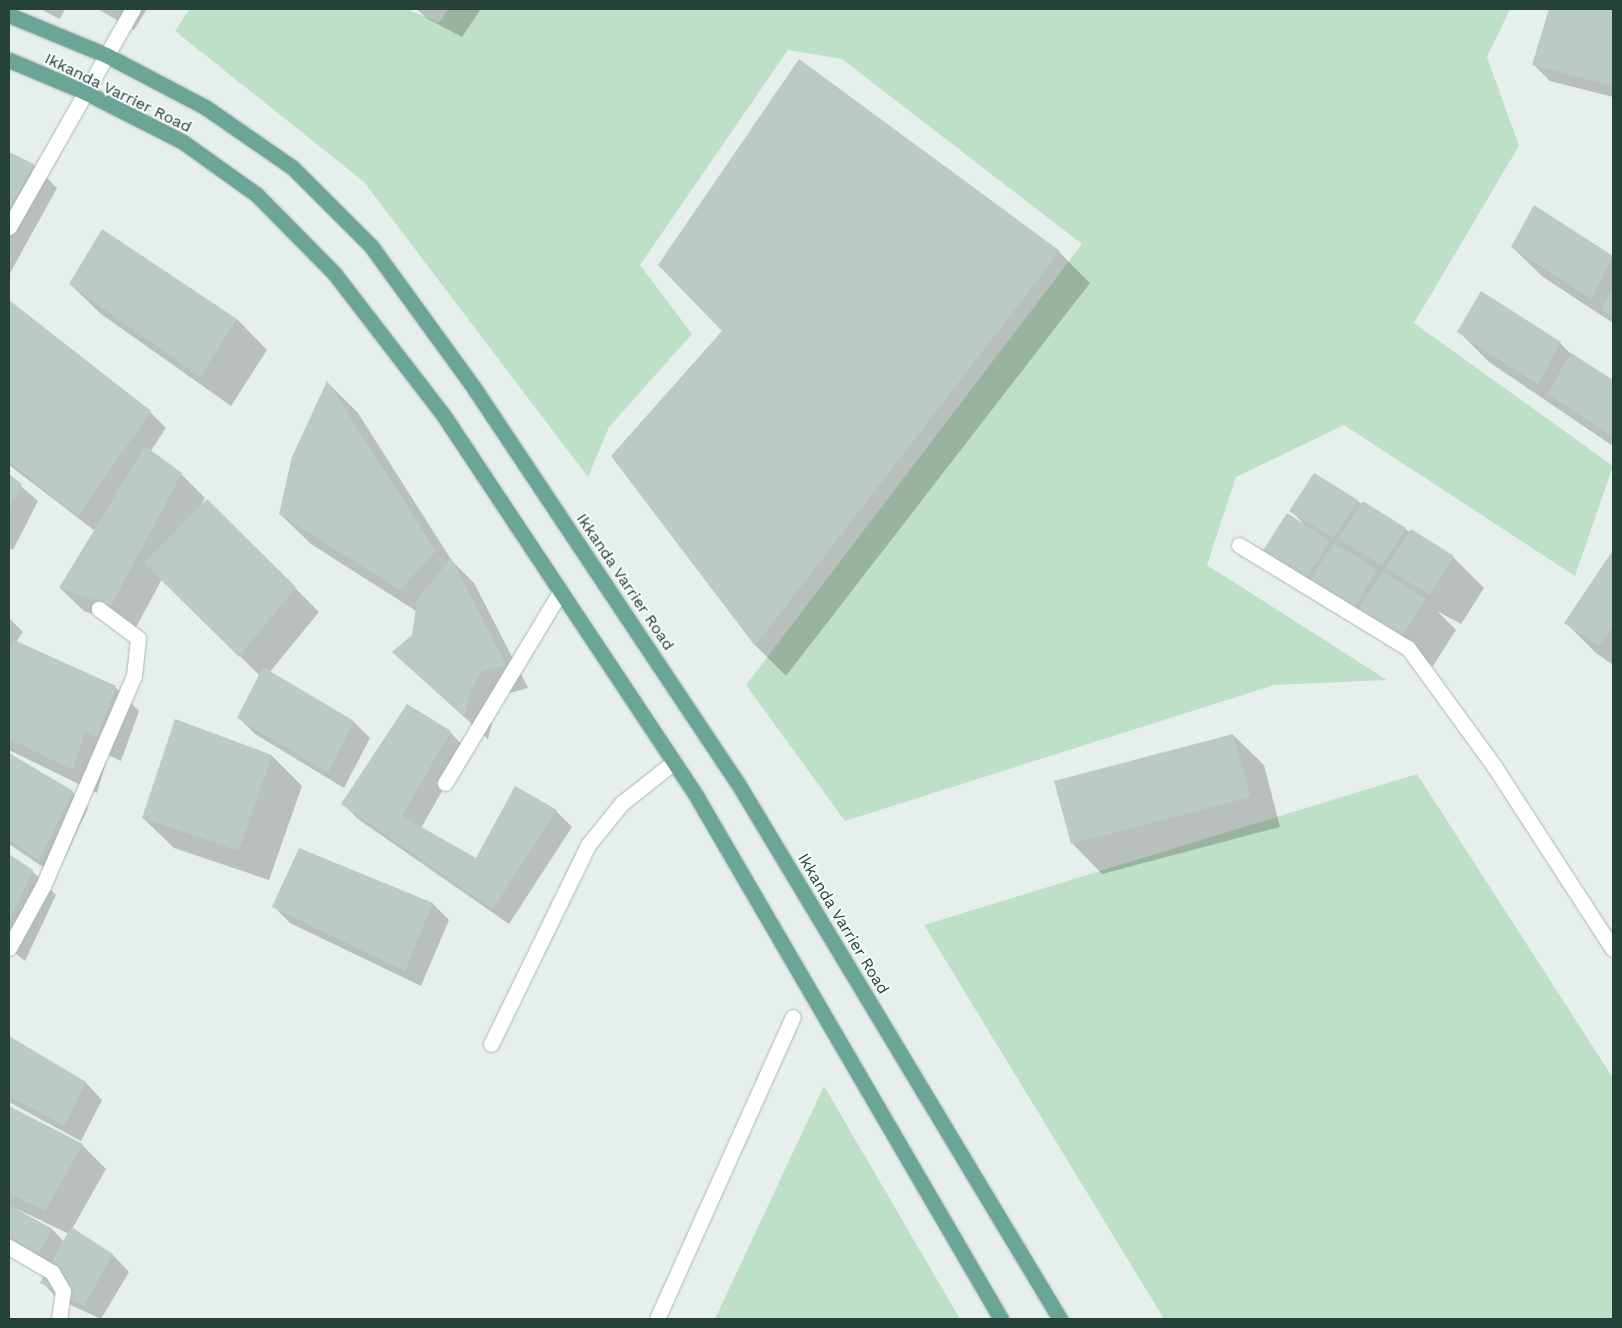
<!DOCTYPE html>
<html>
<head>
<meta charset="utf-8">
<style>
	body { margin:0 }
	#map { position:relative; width:1622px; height:1328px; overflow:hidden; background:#e6efeb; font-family:"Work Sans",sans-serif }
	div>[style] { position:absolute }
	.green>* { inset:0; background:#bfe0c8 }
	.shadow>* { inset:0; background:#0003 }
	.building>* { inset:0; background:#bbcac4 }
	.roads { filter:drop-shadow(0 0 1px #a8b8b2) drop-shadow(0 0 1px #a8b8b2) }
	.minor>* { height:15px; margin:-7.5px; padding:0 7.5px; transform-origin:7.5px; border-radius:7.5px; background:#fff }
	.major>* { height:15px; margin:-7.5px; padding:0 7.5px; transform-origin:7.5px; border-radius:7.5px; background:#6aa596 }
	span { translate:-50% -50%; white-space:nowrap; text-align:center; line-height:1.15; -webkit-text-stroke:4px #f7fbf9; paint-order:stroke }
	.street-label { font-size:16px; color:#24423a }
	.frame { position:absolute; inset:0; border:10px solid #24423a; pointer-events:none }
</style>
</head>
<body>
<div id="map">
	<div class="green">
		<i style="clip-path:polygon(190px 9px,407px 9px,439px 23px,448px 9px,1510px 9px,1487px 57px,1519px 146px,1414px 323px,1613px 466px,1575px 576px,1344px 425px,1236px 477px,1207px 565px,1387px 680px,1274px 685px,845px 821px,746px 685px,1082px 244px,842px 59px,788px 50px,640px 265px,692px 334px,609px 427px,588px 477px,364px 182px,175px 31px)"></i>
		<i style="clip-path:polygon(1417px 774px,1613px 1078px,1613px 1319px,1164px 1319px,924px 925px)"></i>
		<i style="clip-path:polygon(824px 1086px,960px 1319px,715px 1319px)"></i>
	</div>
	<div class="shadow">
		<i style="clip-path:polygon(40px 9px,65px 9px,60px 19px)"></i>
		<i style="clip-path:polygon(98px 9px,147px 9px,134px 30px)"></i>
		<i style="clip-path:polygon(417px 9px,481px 9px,462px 37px,426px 18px)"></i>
		<i style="clip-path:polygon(1550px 9px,1613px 9px,1613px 97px,1550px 81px,1534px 65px)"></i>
		<i style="clip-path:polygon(800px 61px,1059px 252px,1090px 283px,786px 676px,756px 646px,612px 456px,723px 331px)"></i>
		<i style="clip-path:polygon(9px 153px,34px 165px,57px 188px,9px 275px)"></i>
		<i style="clip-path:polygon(1534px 207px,1613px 257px,1613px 323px,1543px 277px,1512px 247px)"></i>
		<i style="clip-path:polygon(70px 284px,237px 319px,267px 350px,231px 406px,101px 314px)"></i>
		<i style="clip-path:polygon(9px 302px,150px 412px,166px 428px,150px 452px,181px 474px,205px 498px,200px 507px,207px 500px,319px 612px,269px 673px,354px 722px,370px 738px,344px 788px,255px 734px,239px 718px,260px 676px,162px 579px,135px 629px,84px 611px,60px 588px,95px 531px,9px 465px)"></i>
		<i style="clip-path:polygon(1459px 332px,1560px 343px,1572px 355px,1613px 381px,1613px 446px,1489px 362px)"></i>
		<i style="clip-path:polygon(328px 383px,358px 413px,452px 561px,474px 583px,528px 688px,506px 694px,494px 714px,488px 739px,394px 652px,413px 635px,416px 611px,311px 544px,280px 514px)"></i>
		<i style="clip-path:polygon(9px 476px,38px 501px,13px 550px,9px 548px)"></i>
		<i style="clip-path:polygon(1357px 501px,1453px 557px,1484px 588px,1461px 624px,1437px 611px,1456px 630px,1433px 666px,1294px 582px,1303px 523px,1291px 511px)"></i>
		<i style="clip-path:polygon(1613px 552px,1613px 665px,1596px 653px,1566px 623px)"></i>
		<i style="clip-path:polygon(9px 618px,23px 632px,16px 642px,116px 688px,139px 711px,121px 761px,108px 755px,97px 793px,9px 750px)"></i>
		<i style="clip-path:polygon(176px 721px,272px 756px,302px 786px,269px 880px,174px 848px,143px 818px)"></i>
		<i style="clip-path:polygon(450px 732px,466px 749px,421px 828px,476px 859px,516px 788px,556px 811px,572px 827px,509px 924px,358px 819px,342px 803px)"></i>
		<i style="clip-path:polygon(1233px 735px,1264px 765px,1280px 827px,1102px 874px,1072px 843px)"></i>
		<i style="clip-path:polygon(9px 754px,72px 792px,88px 808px,56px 876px,9px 844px)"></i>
		<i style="clip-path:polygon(9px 856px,32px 871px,56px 895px,25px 961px,9px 948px)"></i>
		<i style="clip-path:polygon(433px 904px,449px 920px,421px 986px,290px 923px,273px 906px)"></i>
		<i style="clip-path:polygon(9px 1038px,86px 1083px,102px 1100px,81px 1141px,9px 1102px)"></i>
		<i style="clip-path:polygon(evenodd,9px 1107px,82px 1145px,106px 1169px,72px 1229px,113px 1255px,129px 1272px,101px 1319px,58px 1299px,42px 1282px,49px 1270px,9px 1245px,9px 1107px,11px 1206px,69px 1234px,64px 1242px,53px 1230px,11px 1206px)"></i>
	</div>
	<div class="building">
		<i style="clip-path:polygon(1549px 9px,1613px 9px,1613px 86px,1532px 65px)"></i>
		<i style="clip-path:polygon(799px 59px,1060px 251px,755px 646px,611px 456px,722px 331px,658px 265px)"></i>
		<i style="clip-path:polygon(9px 152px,34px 164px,9px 209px)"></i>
		<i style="clip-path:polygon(1534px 205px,1613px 256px,1591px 299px,1511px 247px)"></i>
		<i style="clip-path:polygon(102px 229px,237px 319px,200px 377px,69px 284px)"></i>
		<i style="clip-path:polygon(1613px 287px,1613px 317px,1601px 309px)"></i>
		<i style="clip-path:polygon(1481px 291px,1561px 342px,1538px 385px,1457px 332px)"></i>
		<i style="clip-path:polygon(9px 300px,151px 411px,78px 516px,9px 462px)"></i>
		<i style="clip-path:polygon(1571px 353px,1613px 380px,1613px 437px,1547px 394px)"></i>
		<i style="clip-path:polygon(327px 381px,436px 551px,400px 590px,279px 514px,292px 457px)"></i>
		<i style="clip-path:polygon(145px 446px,182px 473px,111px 606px,59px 588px)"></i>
		<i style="clip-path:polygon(1314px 473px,1358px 500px,1333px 538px,1289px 511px)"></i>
		<i style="clip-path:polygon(9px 474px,22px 484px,9px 510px)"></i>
		<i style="clip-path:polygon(207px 499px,296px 587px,239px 657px,144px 563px)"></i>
		<i style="clip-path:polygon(1363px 501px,1406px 528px,1382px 565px,1338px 539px)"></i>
		<i style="clip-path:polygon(1287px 513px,1330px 541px,1306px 578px,1262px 552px)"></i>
		<i style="clip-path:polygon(1411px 529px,1454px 556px,1430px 595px,1386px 568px)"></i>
		<i style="clip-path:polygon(1334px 543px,1377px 570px,1353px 608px,1309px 581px)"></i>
		<i style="clip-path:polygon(1613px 550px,1613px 625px,1599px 646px,1564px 623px)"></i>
		<i style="clip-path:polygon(451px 558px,506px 665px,482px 671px,471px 690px,464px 717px,392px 652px,412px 635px,417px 600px)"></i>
		<i style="clip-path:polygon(1383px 572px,1426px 599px,1402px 636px,1358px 610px)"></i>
		<i style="clip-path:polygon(14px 640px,116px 686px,97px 738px,85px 732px,73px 770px,9px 739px,9px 653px)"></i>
		<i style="clip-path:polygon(263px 667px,354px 721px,328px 773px,237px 718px)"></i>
		<i style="clip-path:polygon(407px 704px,451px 731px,402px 816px,476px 858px,515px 786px,557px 810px,493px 909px,341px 804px)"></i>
		<i style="clip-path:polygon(175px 719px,272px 755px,239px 851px,142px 818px)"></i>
		<i style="clip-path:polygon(1233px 734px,1251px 797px,1071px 844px,1054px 781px)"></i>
		<i style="clip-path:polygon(9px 753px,73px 791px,39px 861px,9px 840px)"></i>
		<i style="clip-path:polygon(299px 848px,433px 903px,405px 971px,272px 907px)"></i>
		<i style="clip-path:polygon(9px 854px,33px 870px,9px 922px)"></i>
		<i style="clip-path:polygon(9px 1036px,86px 1082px,65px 1126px,9px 1096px)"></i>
		<i style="clip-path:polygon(9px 1106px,83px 1144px,45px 1211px,9px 1193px)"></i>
		<i style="clip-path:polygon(9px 1206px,53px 1229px,36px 1257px,9px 1240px)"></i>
		<i style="clip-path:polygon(71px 1227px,113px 1254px,84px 1306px,40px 1283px)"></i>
	</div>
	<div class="roads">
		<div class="minor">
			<i style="left:9px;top:227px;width:251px;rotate:-60.4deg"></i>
			<i style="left:1239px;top:545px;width:198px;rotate:31.4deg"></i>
			<i style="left:1408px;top:648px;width:146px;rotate:53.9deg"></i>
			<i style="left:1494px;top:766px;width:218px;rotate:57deg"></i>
			<i style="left:445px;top:783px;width:223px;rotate:-58.9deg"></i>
			<i style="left:9px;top:948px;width:71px;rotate:-61.3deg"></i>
			<i style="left:43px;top:886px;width:229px;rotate:-66.6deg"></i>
			<i style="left:134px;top:676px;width:38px;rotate:-84deg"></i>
			<i style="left:138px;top:638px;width:49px;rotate:-143.4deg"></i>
			<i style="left:491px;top:1044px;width:221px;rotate:-64deg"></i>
			<i style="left:588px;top:845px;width:54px;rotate:-51deg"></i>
			<i style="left:622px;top:803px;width:66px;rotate:-38.3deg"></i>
			<i style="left:9px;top:1247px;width:50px;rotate:30.2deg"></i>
			<i style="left:52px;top:1272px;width:22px;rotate:60deg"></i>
			<i style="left:63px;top:1291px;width:28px;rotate:98deg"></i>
			<i style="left:657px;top:1319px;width:331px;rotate:-65.8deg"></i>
		</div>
		<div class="major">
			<i style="left:9px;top:15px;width:105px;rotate:22.4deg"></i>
			<i style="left:106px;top:55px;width:112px;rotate:27.7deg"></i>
			<i style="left:205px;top:107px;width:107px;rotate:34.7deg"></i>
			<i style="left:293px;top:168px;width:110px;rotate:45deg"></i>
			<i style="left:371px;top:246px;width:175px;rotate:54deg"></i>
			<i style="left:474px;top:388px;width:474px;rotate:56.3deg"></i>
			<i style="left:737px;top:782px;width:627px;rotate:58.97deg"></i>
			<i style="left:9px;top:60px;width:82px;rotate:22.8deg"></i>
			<i style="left:85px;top:92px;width:110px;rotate:27deg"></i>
			<i style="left:183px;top:142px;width:91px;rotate:35.6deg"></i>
			<i style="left:257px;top:195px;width:110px;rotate:45.4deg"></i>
			<i style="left:334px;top:273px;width:177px;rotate:52.4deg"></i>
			<i style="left:442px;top:413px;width:463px;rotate:56.4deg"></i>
			<i style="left:698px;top:799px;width:602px;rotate:59.77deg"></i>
		</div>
	</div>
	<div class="street-label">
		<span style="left:118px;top:93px;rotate:26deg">Ikkanda Varrier Road</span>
		<span style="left:625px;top:582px;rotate:56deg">Ikkanda Varrier Road</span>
		<span style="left:843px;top:924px;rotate:59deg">Ikkanda Varrier Road</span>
	</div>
	<div class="frame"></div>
</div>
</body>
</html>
